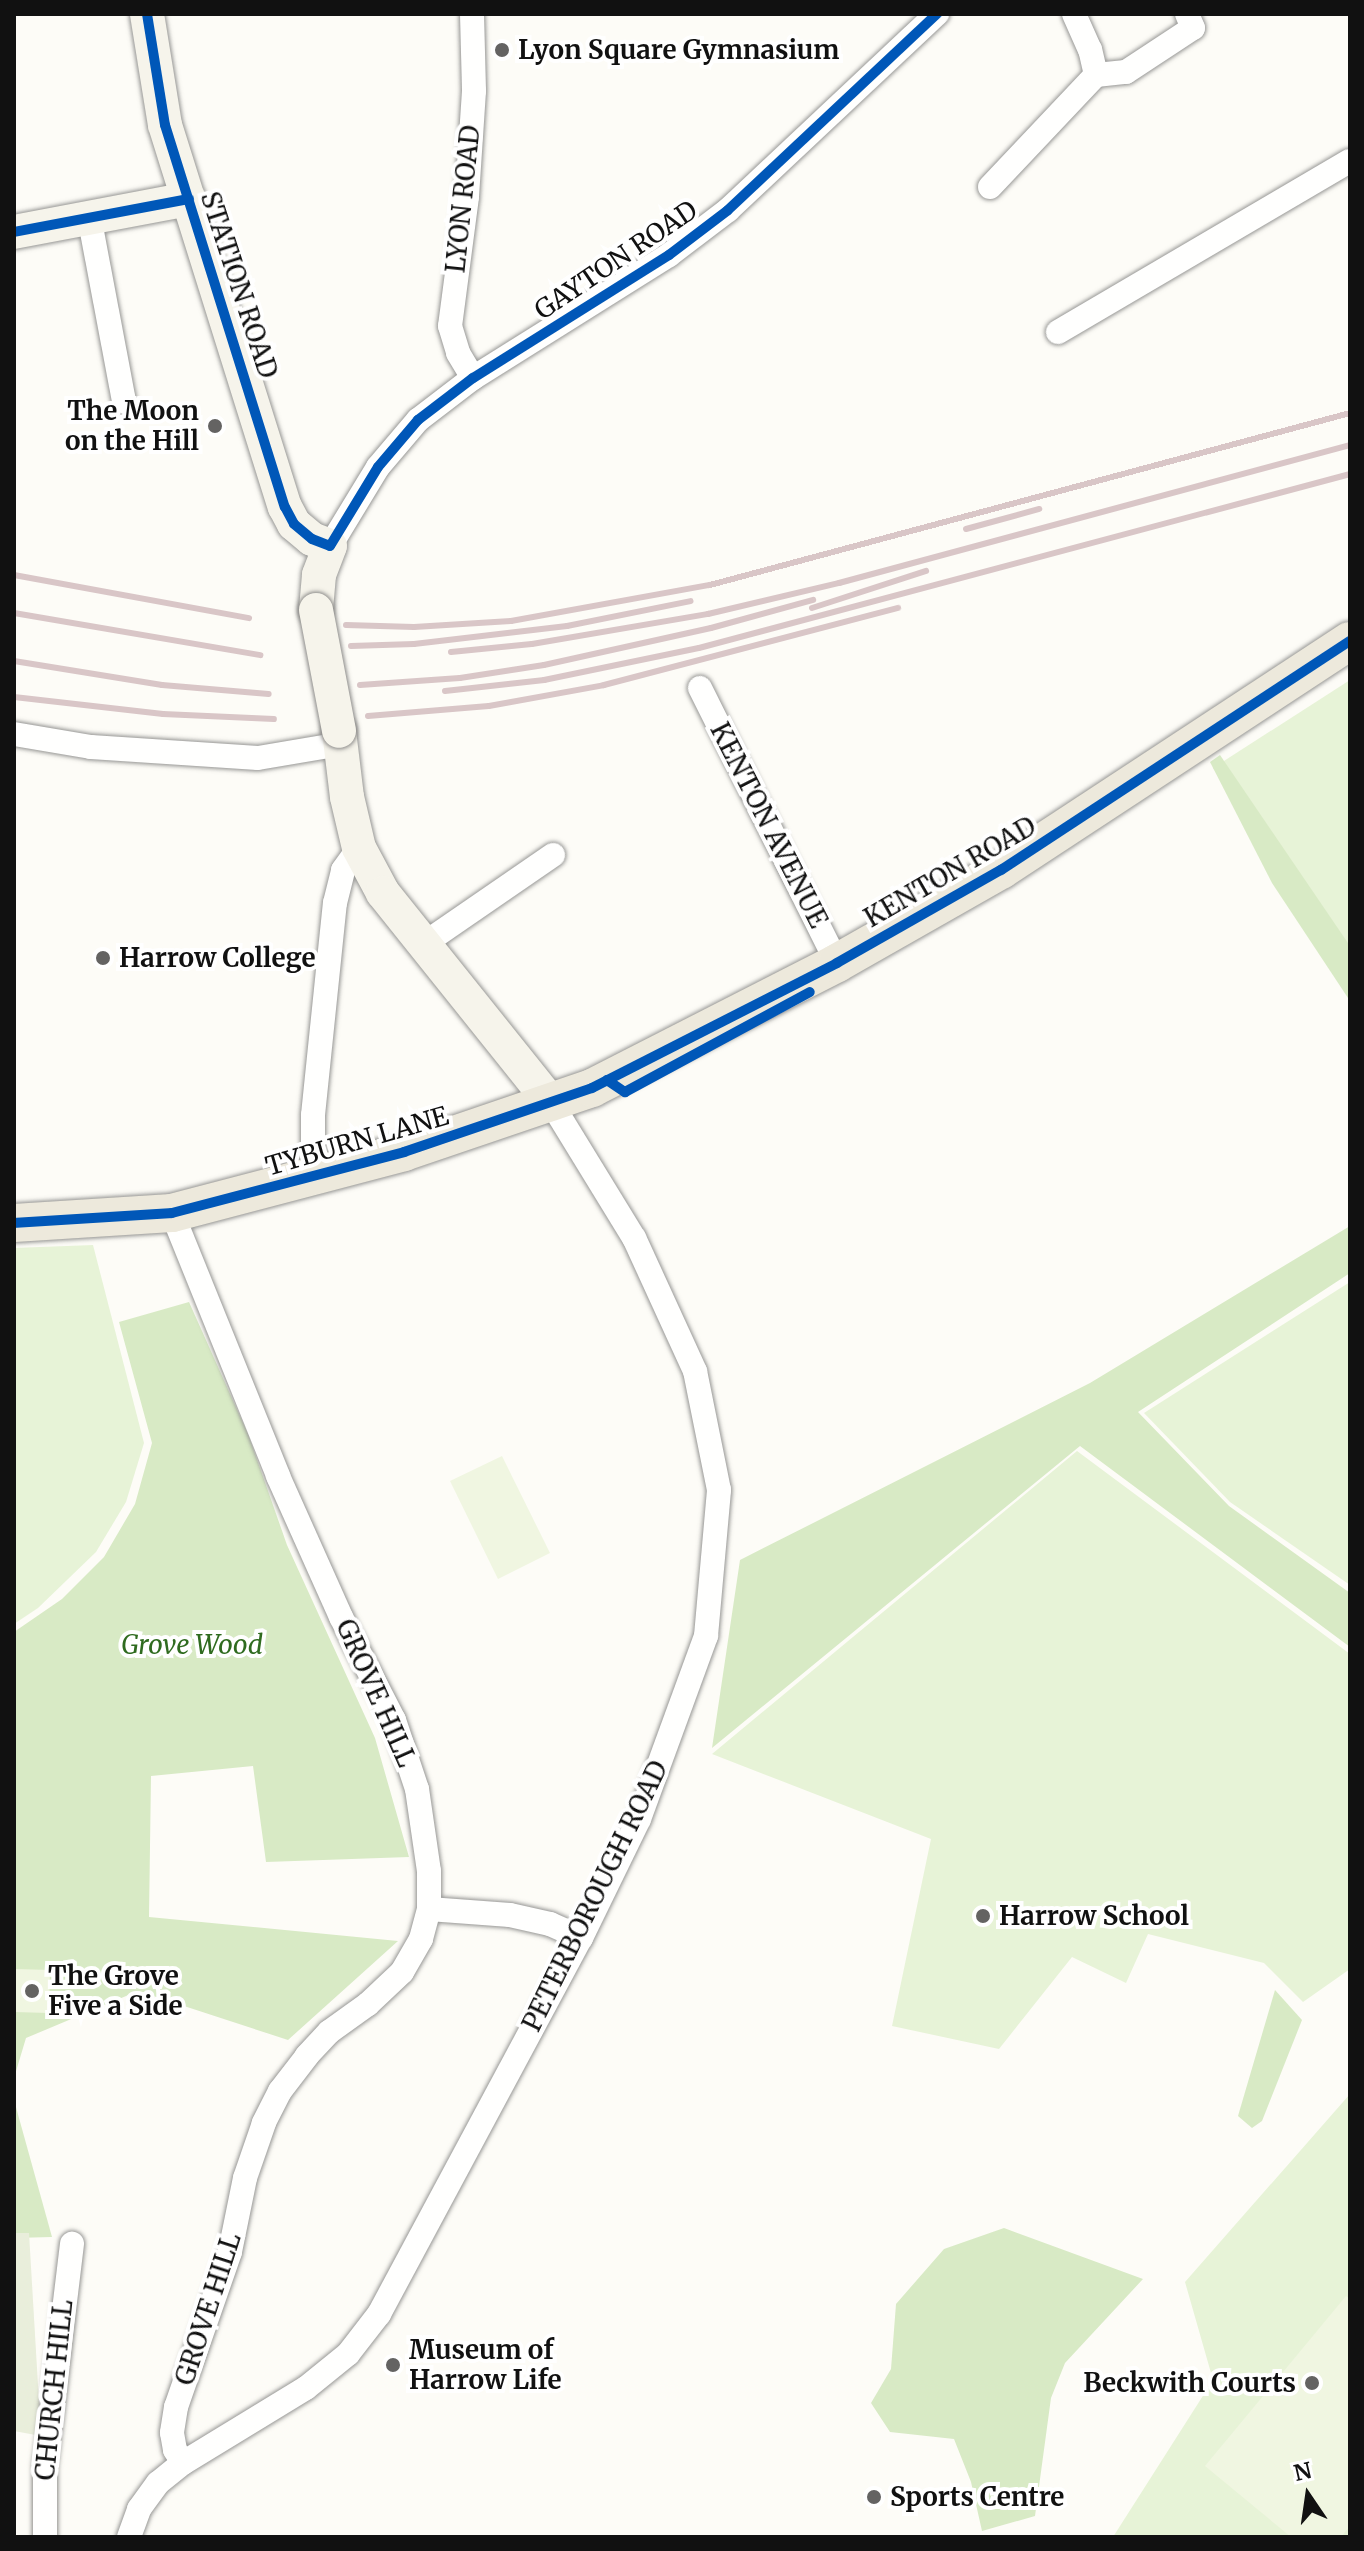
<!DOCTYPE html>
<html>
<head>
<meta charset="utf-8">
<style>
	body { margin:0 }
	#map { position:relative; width:1364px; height:2551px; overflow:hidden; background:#fdfcf7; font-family:Merriweather,serif }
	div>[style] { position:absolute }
	.green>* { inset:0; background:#e7f3d7 }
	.forest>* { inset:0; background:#d8eac5 }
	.cemetery>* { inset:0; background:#e9eedb }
	.pitch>* { inset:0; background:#f0f6e1 }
	.roads { filter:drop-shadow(0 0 2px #979795) drop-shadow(0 0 2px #979795) }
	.minor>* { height:24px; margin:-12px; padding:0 12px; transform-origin:12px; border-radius:12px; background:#fffffe }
	.secondary>* { height:34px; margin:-17px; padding:0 17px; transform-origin:17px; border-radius:17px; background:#f6f4eb }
	.primary>* { height:38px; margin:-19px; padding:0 19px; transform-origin:19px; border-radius:19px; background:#ede9dc }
	.rail>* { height:6px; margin:-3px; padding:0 3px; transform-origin:3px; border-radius:3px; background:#d9c6c7 }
	.bridges { filter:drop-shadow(0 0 2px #8e8d8b) drop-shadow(0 0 2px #8e8d8b) }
	.secondary-bridge>* { height:34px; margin:-17px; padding:0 17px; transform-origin:17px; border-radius:17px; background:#f6f4eb }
	.cycleway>* { height:10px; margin:-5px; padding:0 5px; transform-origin:5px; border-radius:5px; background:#0057b8 }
	.dots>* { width:22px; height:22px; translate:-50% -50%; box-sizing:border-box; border:4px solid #fff; border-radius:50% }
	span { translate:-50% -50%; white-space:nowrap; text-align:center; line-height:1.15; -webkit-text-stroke:8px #fff; paint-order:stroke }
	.poi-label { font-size:26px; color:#111; font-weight:700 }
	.left { translate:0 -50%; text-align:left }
	.right { translate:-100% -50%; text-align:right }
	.street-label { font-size:26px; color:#111 }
	.park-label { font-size:26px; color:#2f6b1f; font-style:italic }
	.frame { position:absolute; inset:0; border:16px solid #111; pointer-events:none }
	.north { position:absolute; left:1268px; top:2455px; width:80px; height:80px; -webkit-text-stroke:6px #fff; paint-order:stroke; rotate:347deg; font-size:22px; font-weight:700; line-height:32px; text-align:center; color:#111 }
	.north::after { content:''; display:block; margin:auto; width:28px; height:36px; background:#111; clip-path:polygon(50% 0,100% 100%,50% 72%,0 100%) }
</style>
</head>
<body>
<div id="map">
	<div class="green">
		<i style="clip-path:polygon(1350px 680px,1350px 961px,1213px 768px)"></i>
		<i style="clip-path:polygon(93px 1245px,144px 1443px,126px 1502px,96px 1552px,38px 1608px,14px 1624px,14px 1248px)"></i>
		<i style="clip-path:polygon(1350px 1282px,1350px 1585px,1230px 1502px,1144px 1413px)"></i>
		<i style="clip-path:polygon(1077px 1451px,1350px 1654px,1350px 1969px,1303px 2002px,1264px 1963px,1148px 1934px,1126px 1983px,1072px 1957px,999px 2049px,892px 2026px,931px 1839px,712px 1754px)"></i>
		<i style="clip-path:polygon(1350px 2094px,1350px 2537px,1113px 2537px,1213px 2380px,1185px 2282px)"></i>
	</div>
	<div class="forest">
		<i style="clip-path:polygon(1220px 755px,1350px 946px,1350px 1001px,1272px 883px,1210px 762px)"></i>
		<i style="clip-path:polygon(1350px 1226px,1350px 1273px,1138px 1412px,1229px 1506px,1350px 1593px,1350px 1647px,1080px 1446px,712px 1748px,740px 1560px,1090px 1383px)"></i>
		<i style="clip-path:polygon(189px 1302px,248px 1434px,287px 1545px,375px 1738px,409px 1857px,266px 1862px,253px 1766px,151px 1776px,149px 1917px,398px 1941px,288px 2040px,138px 1991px,26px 2038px,14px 2078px,14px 1632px,62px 1599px,104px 1557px,135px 1504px,152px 1443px,119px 1322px)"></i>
		<i style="clip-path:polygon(1275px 1990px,1302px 2020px,1262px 2121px,1252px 2128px,1238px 2116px)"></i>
		<i style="clip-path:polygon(14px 2100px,52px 2237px,14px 2238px)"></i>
		<i style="clip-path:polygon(1004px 2228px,1143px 2279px,1065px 2363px,1051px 2398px,1035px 2516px,982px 2531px,971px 2482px,954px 2439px,890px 2432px,871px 2403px,891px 2369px,896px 2304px,944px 2249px)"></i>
	</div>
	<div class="cemetery">
		<i style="clip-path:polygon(14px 2233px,29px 2233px,41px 2436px,14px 2431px)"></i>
	</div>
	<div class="pitch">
		<i style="clip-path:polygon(502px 1456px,550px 1553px,498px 1579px,450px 1481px)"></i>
		<i style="clip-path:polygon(14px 1969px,50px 1970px,49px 2013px,14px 2012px)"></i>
		<i style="clip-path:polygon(1346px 2296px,1350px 2299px,1350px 2526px,1341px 2537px,1291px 2537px,1205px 2466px)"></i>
	</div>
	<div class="roads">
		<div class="minor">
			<i style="left:472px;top:14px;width:77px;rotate:88.5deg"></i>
			<i style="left:474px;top:91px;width:106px;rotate:93.8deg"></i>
			<i style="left:467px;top:197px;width:130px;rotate:97.5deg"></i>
			<i style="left:450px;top:326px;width:28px;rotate:73deg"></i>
			<i style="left:458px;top:353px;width:29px;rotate:59deg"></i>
			<i style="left:1096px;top:75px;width:30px;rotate:-6deg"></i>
			<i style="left:1126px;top:72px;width:80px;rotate:-33.3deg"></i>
			<i style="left:1193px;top:28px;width:15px;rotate:-113deg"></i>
			<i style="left:990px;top:187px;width:154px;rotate:-46.6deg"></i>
			<i style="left:1096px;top:75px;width:26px;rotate:-103deg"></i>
			<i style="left:1090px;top:50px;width:39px;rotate:-114deg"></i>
			<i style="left:89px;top:216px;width:189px;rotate:79.3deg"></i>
			<i style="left:1058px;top:332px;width:338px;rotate:-30.4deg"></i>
			<i style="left:330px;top:546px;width:92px;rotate:-58.7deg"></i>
			<i style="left:378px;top:467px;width:62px;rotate:-49.6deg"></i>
			<i style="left:418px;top:420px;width:69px;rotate:-37.4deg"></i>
			<i style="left:473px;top:378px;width:231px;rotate:-32.1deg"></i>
			<i style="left:669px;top:255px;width:74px;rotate:-37.3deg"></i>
			<i style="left:728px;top:210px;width:287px;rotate:-43.2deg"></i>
			<i style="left:700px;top:688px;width:307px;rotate:63.5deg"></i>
			<i style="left:14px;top:734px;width:78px;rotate:9.6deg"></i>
			<i style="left:91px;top:747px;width:167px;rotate:3.8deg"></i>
			<i style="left:258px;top:758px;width:84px;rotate:-9.6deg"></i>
			<i style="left:422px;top:945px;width:159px;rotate:-34.5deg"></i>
			<i style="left:313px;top:1177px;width:62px;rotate:-90deg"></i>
			<i style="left:313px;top:1115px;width:213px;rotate:-84.1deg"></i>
			<i style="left:335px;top:903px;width:34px;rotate:-76deg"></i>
			<i style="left:343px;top:870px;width:27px;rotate:-54deg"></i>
			<i style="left:172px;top:1213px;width:284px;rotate:68deg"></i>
			<i style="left:278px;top:1476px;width:154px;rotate:65.9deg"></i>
			<i style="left:341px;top:1617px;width:116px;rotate:62.8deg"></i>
			<i style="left:394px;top:1720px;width:73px;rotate:71.6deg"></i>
			<i style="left:417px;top:1789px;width:83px;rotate:81.7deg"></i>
			<i style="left:429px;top:1871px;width:38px;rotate:90deg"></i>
			<i style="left:429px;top:1909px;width:31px;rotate:105deg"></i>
			<i style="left:421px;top:1939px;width:38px;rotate:120deg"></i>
			<i style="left:402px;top:1972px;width:47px;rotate:136.7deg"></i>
			<i style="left:368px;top:2004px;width:48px;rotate:144.3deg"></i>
			<i style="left:329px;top:2032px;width:33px;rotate:133deg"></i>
			<i style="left:307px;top:2056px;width:44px;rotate:127.6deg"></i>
			<i style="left:280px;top:2091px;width:36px;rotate:117deg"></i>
			<i style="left:264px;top:2123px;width:58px;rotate:109.1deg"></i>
			<i style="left:245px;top:2178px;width:76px;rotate:101.5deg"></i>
			<i style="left:230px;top:2252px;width:164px;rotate:109.2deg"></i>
			<i style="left:176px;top:2407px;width:26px;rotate:99deg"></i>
			<i style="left:172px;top:2433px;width:17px;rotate:80deg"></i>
			<i style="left:175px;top:2450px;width:15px;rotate:58deg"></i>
			<i style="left:429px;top:1909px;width:81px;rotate:4.2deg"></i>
			<i style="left:510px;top:1915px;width:41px;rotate:12.7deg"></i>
			<i style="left:550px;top:1924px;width:34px;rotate:24deg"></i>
			<i style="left:45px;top:2537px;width:70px;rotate:-90deg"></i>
			<i style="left:45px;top:2467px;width:225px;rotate:-83.1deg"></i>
			<i style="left:129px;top:2537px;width:30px;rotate:-70deg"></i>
			<i style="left:139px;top:2509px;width:32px;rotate:-54deg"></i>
			<i style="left:158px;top:2483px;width:32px;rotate:-39deg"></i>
			<i style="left:183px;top:2463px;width:144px;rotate:-31.4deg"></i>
			<i style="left:306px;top:2388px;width:54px;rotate:-39deg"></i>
			<i style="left:348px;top:2354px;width:51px;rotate:-52.2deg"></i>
			<i style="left:379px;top:2314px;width:427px;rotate:-61.8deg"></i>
			<i style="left:581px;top:1938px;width:132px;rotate:-64deg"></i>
			<i style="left:639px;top:1819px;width:195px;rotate:-69.9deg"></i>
			<i style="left:706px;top:1636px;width:147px;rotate:-84.9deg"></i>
			<i style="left:719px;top:1490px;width:121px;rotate:-101.4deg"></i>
			<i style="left:695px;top:1371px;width:146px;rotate:-114.6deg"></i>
			<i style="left:634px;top:1238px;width:157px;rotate:-121.5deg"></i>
		</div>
		<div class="secondary">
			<i style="left:147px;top:14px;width:112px;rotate:80.8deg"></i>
			<i style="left:165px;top:125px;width:400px;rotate:72.6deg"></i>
			<i style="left:285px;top:507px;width:19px;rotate:62deg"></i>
			<i style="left:294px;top:524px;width:23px;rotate:40deg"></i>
			<i style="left:312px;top:539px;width:19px;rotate:21deg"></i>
			<i style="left:330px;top:546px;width:31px;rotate:111deg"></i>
			<i style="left:319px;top:575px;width:35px;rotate:95deg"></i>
			<i style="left:14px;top:232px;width:178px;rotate:-10.7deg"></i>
			<i style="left:339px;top:731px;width:66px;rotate:83.1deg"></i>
			<i style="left:347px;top:797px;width:52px;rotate:76.8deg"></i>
			<i style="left:359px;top:848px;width:51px;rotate:61.9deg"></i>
			<i style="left:383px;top:893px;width:270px;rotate:51.3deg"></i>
		</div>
		<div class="primary">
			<i style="left:14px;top:1223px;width:158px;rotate:-3.6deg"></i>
			<i style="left:172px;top:1213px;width:240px;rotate:-14.7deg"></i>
			<i style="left:404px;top:1152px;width:199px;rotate:-18.8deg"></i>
			<i style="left:592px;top:1088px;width:275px;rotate:-27deg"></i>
			<i style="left:837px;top:963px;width:189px;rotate:-29.6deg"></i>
			<i style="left:1001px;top:870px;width:417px;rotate:-33.3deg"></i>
		</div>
	</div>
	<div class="rail">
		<i style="left:966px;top:529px;width:76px;rotate:-15.3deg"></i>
		<i style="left:14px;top:575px;width:239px;rotate:10.4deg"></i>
		<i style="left:812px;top:608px;width:120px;rotate:-18deg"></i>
		<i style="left:14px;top:613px;width:250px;rotate:9.7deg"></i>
		<i style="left:346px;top:625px;width:68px;rotate:1.7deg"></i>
		<i style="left:414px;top:627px;width:97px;rotate:-3.5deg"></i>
		<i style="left:511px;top:621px;width:202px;rotate:-10.3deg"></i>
		<i style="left:710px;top:585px;width:663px;rotate:-15.04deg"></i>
		<i style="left:351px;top:646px;width:63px;rotate:-1.8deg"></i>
		<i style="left:414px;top:644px;width:154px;rotate:-6.7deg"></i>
		<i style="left:567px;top:626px;width:126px;rotate:-11.4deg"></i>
		<i style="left:451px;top:652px;width:81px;rotate:-5.6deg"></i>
		<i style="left:532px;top:644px;width:179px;rotate:-9.7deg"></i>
		<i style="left:708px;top:614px;width:135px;rotate:-13.3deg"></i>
		<i style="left:839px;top:583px;width:529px;rotate:-15.11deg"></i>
		<i style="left:14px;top:661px;width:150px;rotate:9.2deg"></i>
		<i style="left:162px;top:685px;width:107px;rotate:4.8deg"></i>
		<i style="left:360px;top:685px;width:100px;rotate:-4deg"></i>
		<i style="left:460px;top:678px;width:85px;rotate:-8.8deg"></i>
		<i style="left:544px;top:665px;width:171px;rotate:-12.5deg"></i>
		<i style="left:711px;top:628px;width:106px;rotate:-15.4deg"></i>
		<i style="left:445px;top:691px;width:100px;rotate:-6.3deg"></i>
		<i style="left:544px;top:680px;width:158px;rotate:-11.7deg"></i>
		<i style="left:699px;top:648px;width:674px;rotate:-14.96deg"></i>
		<i style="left:14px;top:697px;width:150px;rotate:6.5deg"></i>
		<i style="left:163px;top:714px;width:111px;rotate:2.6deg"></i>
		<i style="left:368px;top:716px;width:121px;rotate:-4.7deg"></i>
		<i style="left:489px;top:706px;width:117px;rotate:-10.3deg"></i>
		<i style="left:604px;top:685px;width:304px;rotate:-14.7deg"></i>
	</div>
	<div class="bridges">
		<div class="secondary-bridge">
			<i style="left:316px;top:610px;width:123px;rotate:79.2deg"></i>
		</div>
	</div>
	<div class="cycleway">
		<i style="left:147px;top:14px;width:112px;rotate:80.8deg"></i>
		<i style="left:165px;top:125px;width:400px;rotate:72.6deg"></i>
		<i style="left:285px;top:507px;width:19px;rotate:62deg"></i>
		<i style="left:294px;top:524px;width:23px;rotate:40deg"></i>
		<i style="left:312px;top:539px;width:19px;rotate:21deg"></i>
		<i style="left:330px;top:546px;width:92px;rotate:-58.7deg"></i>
		<i style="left:378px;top:467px;width:62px;rotate:-49.6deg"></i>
		<i style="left:418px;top:420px;width:69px;rotate:-37.4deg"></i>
		<i style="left:473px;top:378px;width:231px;rotate:-32.1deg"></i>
		<i style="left:669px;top:255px;width:74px;rotate:-37.3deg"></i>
		<i style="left:728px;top:210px;width:287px;rotate:-43.2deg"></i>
		<i style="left:14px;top:232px;width:178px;rotate:-10.7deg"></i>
		<i style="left:607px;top:1080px;width:22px;rotate:34deg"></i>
		<i style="left:625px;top:1092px;width:210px;rotate:-28.4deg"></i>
		<i style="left:14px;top:1223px;width:158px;rotate:-3.6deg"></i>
		<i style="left:172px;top:1213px;width:240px;rotate:-14.7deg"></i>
		<i style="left:404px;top:1152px;width:199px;rotate:-18.8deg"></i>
		<i style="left:592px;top:1088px;width:275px;rotate:-27deg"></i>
		<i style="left:837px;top:963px;width:189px;rotate:-29.6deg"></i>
		<i style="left:1001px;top:870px;width:417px;rotate:-33.3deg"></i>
	</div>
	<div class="dots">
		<i style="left:502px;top:50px;background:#646362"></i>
		<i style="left:215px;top:426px;background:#646362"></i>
		<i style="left:103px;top:958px;background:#646362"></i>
		<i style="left:983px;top:1916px;background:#646362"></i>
		<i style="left:32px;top:1991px;background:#646362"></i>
		<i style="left:393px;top:2365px;background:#646362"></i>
		<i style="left:1312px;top:2383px;background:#646362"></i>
		<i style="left:874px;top:2497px;background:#646362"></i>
	</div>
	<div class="poi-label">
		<span class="left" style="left:518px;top:50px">Lyon Square Gymnasium</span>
		<span class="right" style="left:199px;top:426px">The Moon<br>on the Hill</span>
		<span class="left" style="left:119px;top:958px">Harrow College</span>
		<span class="left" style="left:999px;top:1916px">Harrow School</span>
		<span class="left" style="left:48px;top:1991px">The Grove<br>Five a Side</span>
		<span class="left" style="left:409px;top:2365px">Museum of<br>Harrow Life</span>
		<span class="right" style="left:1296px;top:2383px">Beckwith Courts</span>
		<span class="left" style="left:890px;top:2497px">Sports Centre</span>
	</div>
	<div class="street-label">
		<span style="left:463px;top:199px;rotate:-84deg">LYON ROAD</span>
		<span style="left:616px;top:260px;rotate:-34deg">GAYTON ROAD</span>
		<span style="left:239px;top:285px;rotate:72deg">STATION ROAD</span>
		<span style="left:769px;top:825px;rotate:63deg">KENTON AVENUE</span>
		<span style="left:950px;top:872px;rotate:-30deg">KENTON ROAD</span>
		<span style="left:357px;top:1141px;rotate:-16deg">TYBURN LANE</span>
		<span style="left:376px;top:1693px;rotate:66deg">GROVE HILL</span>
		<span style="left:595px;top:1896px;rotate:-64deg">PETERBOROUGH ROAD</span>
		<span style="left:208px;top:2309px;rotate:-72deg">GROVE HILL</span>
		<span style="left:54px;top:2390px;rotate:-84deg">CHURCH HILL</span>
	</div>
	<div class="park-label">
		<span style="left:192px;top:1645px">Grove Wood</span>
	</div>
	<div class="frame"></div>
	<div class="north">N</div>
</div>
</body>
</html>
